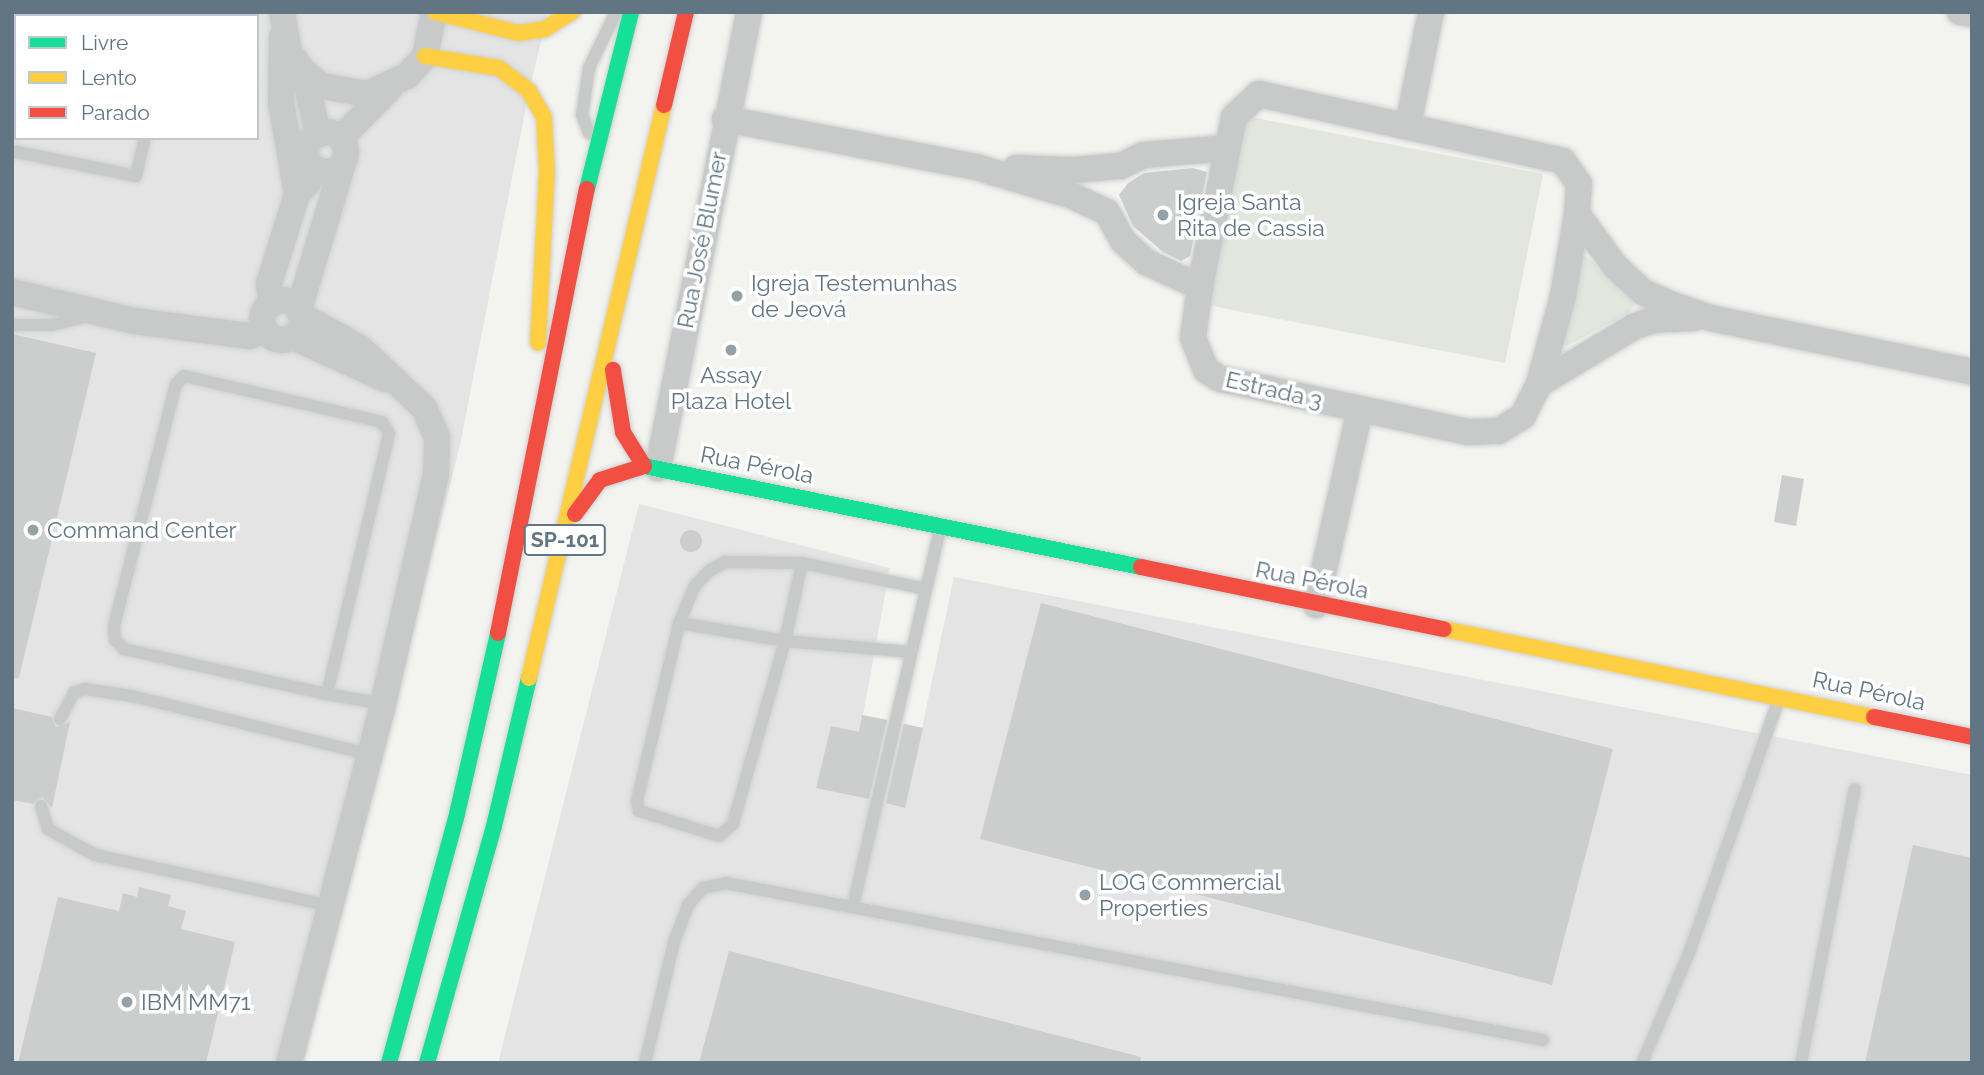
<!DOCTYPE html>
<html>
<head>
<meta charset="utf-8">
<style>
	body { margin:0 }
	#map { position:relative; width:1984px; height:1075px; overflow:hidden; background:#f3f3f0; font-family:Raleway,sans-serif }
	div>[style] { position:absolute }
	.built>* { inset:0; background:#e3e4e3 }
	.green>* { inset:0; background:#e2e6de }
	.building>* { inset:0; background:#cbcecd }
	.round { border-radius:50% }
	.roads { filter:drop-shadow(0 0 2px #cfd1d0) drop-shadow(0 0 2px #cfd1d0) }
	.lane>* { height:12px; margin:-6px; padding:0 6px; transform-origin:6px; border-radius:6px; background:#c8caca }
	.street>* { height:26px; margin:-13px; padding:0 13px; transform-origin:13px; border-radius:13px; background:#c8caca }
	.street>.ring { margin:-13px; padding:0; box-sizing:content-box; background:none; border:26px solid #c8caca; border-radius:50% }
	.fast>* { height:16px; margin:-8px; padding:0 8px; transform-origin:8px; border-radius:8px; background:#16e098 }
	.slow>* { height:16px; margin:-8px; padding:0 8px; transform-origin:8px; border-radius:8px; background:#ffcf43 }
	.jam>* { height:16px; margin:-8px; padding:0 8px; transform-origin:8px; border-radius:8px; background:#f24e42 }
	.dots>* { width:19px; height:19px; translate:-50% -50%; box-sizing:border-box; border:4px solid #fff; border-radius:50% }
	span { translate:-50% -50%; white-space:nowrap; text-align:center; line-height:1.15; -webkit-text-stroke:7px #fff; paint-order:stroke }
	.shield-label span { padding:2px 5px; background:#fff; border:2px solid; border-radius:5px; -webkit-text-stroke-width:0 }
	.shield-label { font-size:21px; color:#617682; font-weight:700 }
	.poi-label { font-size:23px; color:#617682 }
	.left { translate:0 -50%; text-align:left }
	.street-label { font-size:23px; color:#617682 }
	.frame { position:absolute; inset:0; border:14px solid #617682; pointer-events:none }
	.legend { position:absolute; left:14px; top:14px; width:245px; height:126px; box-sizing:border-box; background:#fff; border:2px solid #c0c8cd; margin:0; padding:9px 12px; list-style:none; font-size:21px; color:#617682 }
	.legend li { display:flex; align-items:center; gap:14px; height:35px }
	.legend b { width:35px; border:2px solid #c0c8cd }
</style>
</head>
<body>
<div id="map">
	<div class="built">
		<i style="clip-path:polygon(evenodd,12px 12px,548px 12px,529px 91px,460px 445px,304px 1063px,12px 1063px,12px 12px,16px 16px,257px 16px,257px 138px,16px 138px,16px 16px)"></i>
		<i style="clip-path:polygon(639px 504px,890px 568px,863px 715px,922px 728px,954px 577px,1972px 775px,1972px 1063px,498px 1063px)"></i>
	</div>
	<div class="green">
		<i style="clip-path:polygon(1240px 115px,1543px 174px,1505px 363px,1202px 304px)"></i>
		<i style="clip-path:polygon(1583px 254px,1631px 293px,1634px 305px,1629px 313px,1567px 346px,1561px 343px)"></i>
	</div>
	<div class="building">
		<i style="clip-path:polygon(1193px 168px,1207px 172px,1190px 256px,1181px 261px,1163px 252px,1133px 226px,1119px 195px,1128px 183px,1144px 173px)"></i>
		<i style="clip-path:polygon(12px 334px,96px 353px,19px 678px,12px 678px)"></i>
		<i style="clip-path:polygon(1782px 475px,1804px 479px,1796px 526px,1774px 522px)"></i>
		<i class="round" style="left:680px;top:530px;width:22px;height:22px"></i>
		<i style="clip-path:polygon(1041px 603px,1613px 749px,1552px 985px,980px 839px)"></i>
		<i style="clip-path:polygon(12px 708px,52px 717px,56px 727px,70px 722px,52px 808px,42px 797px,33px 804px,12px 800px)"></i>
		<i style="clip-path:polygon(862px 715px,887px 720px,869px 799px,816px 788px,831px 726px,859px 732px)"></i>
		<i style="clip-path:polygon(904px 724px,923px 728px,905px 808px,886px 803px)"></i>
		<i style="clip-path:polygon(1913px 845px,1972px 858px,1972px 1063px,1865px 1063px)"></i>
		<i style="clip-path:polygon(139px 887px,171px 895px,168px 906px,186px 911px,181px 929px,235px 942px,206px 1063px,18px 1063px,58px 897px,119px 911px,123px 893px,137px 897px)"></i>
		<i style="clip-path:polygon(729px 951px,1141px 1057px,1140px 1063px,699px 1063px)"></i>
	</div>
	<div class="roads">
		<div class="lane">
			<i style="left:175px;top:16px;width:4px;rotate:-76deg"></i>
			<i style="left:589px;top:133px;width:19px;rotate:-111deg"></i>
			<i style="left:582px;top:115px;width:48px;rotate:-81.5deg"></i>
			<i style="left:589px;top:68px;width:62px;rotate:-64.3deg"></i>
			<i style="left:12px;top:151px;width:126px;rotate:11.4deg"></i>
			<i style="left:136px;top:176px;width:39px;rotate:-77deg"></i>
			<i style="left:12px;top:325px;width:40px"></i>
			<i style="left:52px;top:325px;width:36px;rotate:-14deg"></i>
			<i style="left:802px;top:563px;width:80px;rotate:102.3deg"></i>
			<i style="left:785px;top:641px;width:190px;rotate:105.9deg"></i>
			<i style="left:733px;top:824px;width:18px;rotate:139deg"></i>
			<i style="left:719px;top:836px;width:84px;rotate:-162.6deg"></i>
			<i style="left:639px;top:811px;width:10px;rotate:-101deg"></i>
			<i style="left:637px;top:801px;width:183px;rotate:-76.7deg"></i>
			<i style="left:679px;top:623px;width:39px;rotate:-67deg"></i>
			<i style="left:694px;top:587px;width:22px;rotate:-47deg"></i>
			<i style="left:709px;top:571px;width:18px;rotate:-29deg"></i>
			<i style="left:725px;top:562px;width:77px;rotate:0.7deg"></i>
			<i style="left:802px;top:563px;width:126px;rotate:11.9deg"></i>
			<i style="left:679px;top:623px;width:108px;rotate:9.6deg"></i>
			<i style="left:785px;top:641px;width:125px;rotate:5deg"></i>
			<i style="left:327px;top:694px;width:268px;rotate:-76.6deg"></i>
			<i style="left:389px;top:433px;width:13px;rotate:-122deg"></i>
			<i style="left:382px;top:422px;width:203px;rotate:-166.9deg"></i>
			<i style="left:184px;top:376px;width:11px;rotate:135deg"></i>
			<i style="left:176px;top:384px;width:250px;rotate:104.4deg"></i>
			<i style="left:114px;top:626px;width:14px;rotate:86deg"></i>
			<i style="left:115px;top:640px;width:13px;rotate:45deg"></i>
			<i style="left:124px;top:649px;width:208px;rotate:12.5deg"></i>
			<i style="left:327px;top:694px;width:57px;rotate:10.1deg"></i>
			<i style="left:60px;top:719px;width:30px;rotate:-62deg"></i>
			<i style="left:74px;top:693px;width:12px;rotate:-20deg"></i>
			<i style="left:85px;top:689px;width:48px;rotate:8.5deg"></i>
			<i style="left:132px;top:696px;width:243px;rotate:13.8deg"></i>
			<i style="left:41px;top:806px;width:24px;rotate:73deg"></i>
			<i style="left:48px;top:829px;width:54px;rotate:29deg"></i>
			<i style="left:95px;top:855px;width:241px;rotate:12.2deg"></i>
			<i style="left:853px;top:906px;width:386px;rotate:-77deg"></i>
			<i style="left:645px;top:1063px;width:124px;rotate:-76.5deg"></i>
			<i style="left:674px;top:942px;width:40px;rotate:-69deg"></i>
			<i style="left:688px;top:905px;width:23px;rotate:-49deg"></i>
			<i style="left:703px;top:888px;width:24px;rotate:-12deg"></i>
			<i style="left:726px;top:883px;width:832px;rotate:10.88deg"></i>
			<i style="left:1642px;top:1063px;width:120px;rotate:-66.9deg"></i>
			<i style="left:1689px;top:953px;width:266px;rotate:-70.5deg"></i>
			<i style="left:1801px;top:1063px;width:279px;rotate:-78.9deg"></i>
		</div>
		<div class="street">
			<i style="left:282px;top:12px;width:41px;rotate:80.1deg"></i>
			<i style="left:289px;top:52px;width:25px;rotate:53deg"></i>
			<i style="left:304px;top:72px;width:23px;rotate:38deg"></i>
			<i style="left:322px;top:86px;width:46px;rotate:10.1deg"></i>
			<i style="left:367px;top:94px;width:44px;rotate:-24.2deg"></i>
			<i style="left:407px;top:76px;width:27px;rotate:-48deg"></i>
			<i style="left:425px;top:56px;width:45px;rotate:-78.4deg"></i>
			<i style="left:1960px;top:12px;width:12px;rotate:9deg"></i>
			<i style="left:282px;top:37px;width:66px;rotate:90.9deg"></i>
			<i style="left:281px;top:103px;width:92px;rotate:80deg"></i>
			<i style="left:304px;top:72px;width:64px;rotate:77.3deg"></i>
			<i style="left:1259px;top:94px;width:311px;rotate:12.4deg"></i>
			<i style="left:1563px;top:161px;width:28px;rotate:55deg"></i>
			<i style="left:1579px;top:184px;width:30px;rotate:94deg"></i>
			<i style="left:1577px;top:214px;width:83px;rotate:99.7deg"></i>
			<i style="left:1563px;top:296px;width:91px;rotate:105.3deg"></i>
			<i style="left:1539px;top:384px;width:36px;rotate:117deg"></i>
			<i style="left:1523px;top:416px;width:28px;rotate:148deg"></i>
			<i style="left:1499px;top:431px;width:31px;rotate:178deg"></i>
			<i style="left:1468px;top:432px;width:254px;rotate:-167.9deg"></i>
			<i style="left:1220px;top:379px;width:17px;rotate:-147deg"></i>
			<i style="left:1206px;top:370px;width:35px;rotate:-112deg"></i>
			<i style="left:1193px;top:338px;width:51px;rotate:-82.2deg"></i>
			<i style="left:1200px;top:287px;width:173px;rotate:-78.7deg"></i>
			<i style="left:1234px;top:117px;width:34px;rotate:-43deg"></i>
			<i style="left:725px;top:119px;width:256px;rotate:10.8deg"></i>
			<i style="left:976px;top:167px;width:98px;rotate:16.6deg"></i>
			<i style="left:1070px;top:195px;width:41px;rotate:24.7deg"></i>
			<i style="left:1107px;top:212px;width:33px;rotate:61deg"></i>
			<i style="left:1123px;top:241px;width:31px;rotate:42deg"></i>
			<i style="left:1146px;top:262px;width:60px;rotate:24.8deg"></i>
			<i style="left:1408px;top:125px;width:115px;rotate:-78.5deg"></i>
			<i class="ring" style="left:306px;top:132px;width:14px;height:14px"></i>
			<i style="left:341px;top:138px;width:71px;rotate:-45.6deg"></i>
			<i style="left:1016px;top:168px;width:58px;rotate:2deg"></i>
			<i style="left:1074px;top:170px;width:47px;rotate:-4.9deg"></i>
			<i style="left:1121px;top:166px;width:25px;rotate:-26deg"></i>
			<i style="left:1144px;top:155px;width:84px;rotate:-4.8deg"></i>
			<i style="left:1577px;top:214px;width:64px;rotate:53.8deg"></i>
			<i style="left:1615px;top:266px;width:38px;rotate:43deg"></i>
			<i style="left:1643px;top:292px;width:30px;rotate:24deg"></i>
			<i style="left:1670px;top:304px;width:42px;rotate:19.3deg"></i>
			<i style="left:1710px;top:318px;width:268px;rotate:11.6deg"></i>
			<i style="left:12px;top:292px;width:125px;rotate:13.4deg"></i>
			<i style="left:134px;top:321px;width:117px;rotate:7.4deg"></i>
			<i style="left:250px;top:336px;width:16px;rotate:-22deg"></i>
			<i class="ring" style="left:262px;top:300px;width:14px;height:14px"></i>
			<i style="left:272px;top:304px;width:20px;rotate:-99deg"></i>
			<i style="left:269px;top:284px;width:94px;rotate:-72.7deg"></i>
			<i style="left:297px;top:194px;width:16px;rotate:-47deg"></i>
			<i style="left:299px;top:309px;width:152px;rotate:-73.2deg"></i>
			<i style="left:293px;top:337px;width:101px;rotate:24.5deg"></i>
			<i style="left:1539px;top:384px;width:110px;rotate:-31.2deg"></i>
			<i style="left:1633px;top:327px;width:21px;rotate:-19deg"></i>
			<i style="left:1653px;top:320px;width:41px;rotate:-2.8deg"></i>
			<i style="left:658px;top:468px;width:465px;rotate:-78.7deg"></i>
			<i style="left:1316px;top:605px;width:200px;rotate:-77.3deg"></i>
			<i style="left:289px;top:1063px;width:371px;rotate:-75.3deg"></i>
			<i style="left:383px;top:704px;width:236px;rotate:-77deg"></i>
			<i style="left:436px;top:474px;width:37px;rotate:-88deg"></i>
			<i style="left:437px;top:437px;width:32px;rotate:-114deg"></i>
			<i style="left:424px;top:408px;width:88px;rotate:-136.8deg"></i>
			<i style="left:360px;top:348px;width:68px;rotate:-150.8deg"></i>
		</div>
		<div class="fast">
			<i style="left:587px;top:189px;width:182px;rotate:-76deg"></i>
			<i style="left:644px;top:466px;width:507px;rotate:11.49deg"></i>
			<i style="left:389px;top:1063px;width:258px;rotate:-74.7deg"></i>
			<i style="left:457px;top:814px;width:186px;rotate:-77.2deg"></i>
			<i style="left:427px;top:1063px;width:246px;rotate:-74.2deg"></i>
			<i style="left:494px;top:826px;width:152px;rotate:-76.7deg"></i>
		</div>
		<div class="slow">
			<i style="left:435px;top:12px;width:86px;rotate:14.2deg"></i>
			<i style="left:518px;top:33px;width:27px;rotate:-8deg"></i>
			<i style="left:545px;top:29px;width:32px;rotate:-32deg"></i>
			<i style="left:425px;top:56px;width:75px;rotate:9.2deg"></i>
			<i style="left:499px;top:68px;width:38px;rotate:37deg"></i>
			<i style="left:529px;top:91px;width:30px;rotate:60deg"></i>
			<i style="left:544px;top:117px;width:54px;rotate:86.8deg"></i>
			<i style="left:547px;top:171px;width:172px;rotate:93deg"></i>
			<i style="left:1444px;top:629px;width:439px;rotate:11.6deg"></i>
			<i style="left:529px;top:678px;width:589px;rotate:-76.74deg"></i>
		</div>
		<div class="jam">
			<i style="left:664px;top:105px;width:96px;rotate:-76.7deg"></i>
			<i style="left:575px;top:514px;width:42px;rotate:-53.7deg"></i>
			<i style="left:600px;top:480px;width:46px;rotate:-17.7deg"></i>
			<i style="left:644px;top:466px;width:40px;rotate:-122deg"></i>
			<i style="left:623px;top:432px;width:63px;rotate:-99.2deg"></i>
			<i style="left:1141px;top:567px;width:309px;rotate:11.6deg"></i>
			<i style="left:498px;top:633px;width:453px;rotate:-78.7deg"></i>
			<i style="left:1874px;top:717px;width:100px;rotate:11.5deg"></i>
		</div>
	</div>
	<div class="dots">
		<i style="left:1163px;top:215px;background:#94a2a8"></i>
		<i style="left:737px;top:296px;background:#94a2a8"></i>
		<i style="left:731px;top:350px;background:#94a2a8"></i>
		<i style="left:33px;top:530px;background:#94a2a8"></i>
		<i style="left:1085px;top:895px;background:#94a2a8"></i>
		<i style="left:127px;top:1002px;background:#94a2a8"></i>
	</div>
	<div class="shield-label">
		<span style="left:565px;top:540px">SP-101</span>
	</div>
	<div class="poi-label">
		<span class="left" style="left:1177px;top:215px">Igreja Santa<br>Rita de Cassia</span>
		<span class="left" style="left:751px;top:296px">Igreja Testemunhas<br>de Jeová</span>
		<span style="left:731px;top:388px">Assay<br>Plaza Hotel</span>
		<span class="left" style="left:47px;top:530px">Command Center</span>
		<span class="left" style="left:1099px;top:895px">LOG Commercial<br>Properties</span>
		<span class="left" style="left:141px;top:1002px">IBM MM71</span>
	</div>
	<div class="street-label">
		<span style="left:702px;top:240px;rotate:-79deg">Rua José Blumer</span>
		<span style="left:1274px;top:390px;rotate:13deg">Estrada 3</span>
		<span style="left:757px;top:465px;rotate:11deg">Rua Pérola</span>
		<span style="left:1312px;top:580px;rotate:11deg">Rua Pérola</span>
		<span style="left:1869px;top:691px;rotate:12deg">Rua Pérola</span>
	</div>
	<div class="frame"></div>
	<ul class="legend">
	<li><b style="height:9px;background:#16e098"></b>Livre</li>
	<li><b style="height:9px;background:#ffcf43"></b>Lento</li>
	<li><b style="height:9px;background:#f24e42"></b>Parado</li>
	</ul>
</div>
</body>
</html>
